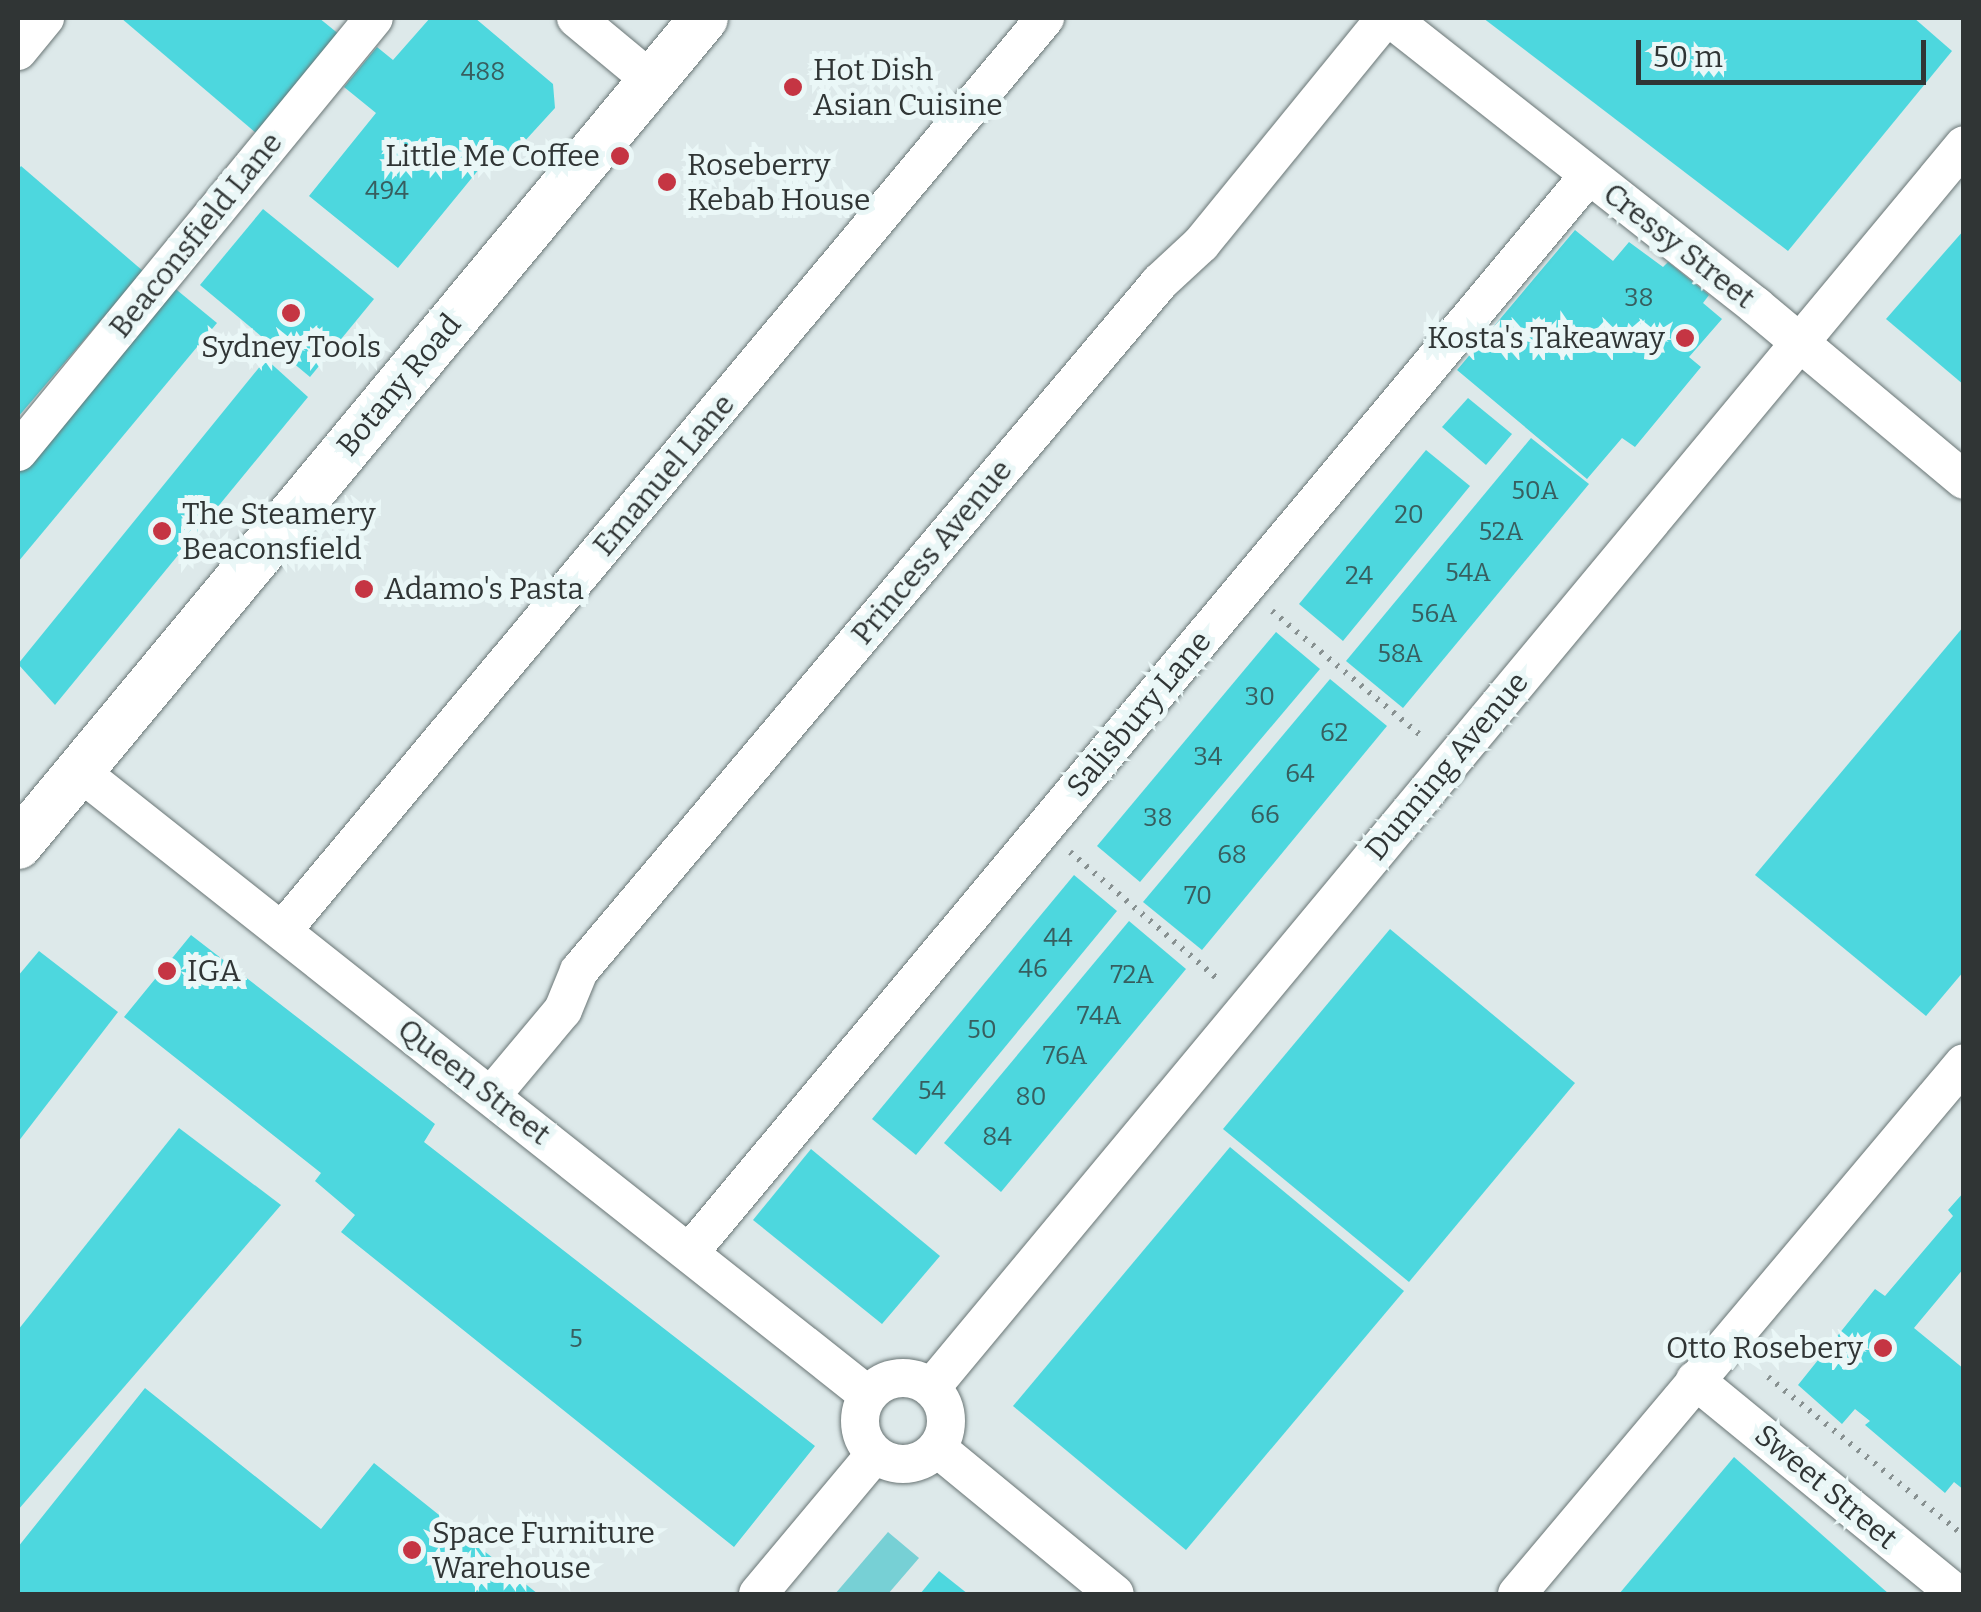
<!DOCTYPE html>
<html>
<head>
<meta charset="utf-8">
<style>
	body { margin:0 }
	#map { position:relative; width:1981px; height:1612px; overflow:hidden; background:#dde9ea; font-family:Bitter,serif }
	div>[style] { position:absolute }
	.green>* { inset:0; background:#77d0d5 }
	.building>* { inset:0; background:#4dd7de }
	.path>* { height:6px; margin-top:-3px; transform-origin:0; background:repeating-linear-gradient(90deg,#889191 0 2.5px,transparent 0 10.5px) }
	.roads { filter:drop-shadow(0 0 2px #697575) drop-shadow(0 0 2px #697575) }
	.minor>* { height:38px; margin:-19px; padding:0 19px; transform-origin:19px; border-radius:19px; background:#fff }
	.minor>.ring { margin:-19px; padding:0; box-sizing:content-box; background:none; border:38px solid #fff; border-radius:50% }
	.major>* { height:48px; margin:-24px; padding:0 24px; transform-origin:24px; border-radius:24px; background:#fff }
	.dots>* { width:28px; height:28px; translate:-50% -50%; box-sizing:border-box; border:5px solid #eaf7f7; border-radius:50% }
	span { translate:-50% -50%; white-space:nowrap; text-align:center; line-height:1.15; -webkit-text-stroke:10px #eaf7f7; paint-order:stroke }
	.number-label { font-size:25px; color:#375e5f }
	.number-label span { -webkit-text-stroke-width:0 }
	.poi-label { font-size:30px; color:#303535 }
	.left { translate:0 -50%; text-align:left }
	.right { translate:-100% -50%; text-align:right }
	.street-label { font-size:30px; color:#303535 }
	.frame { position:absolute; inset:0; border:20px solid #303535; pointer-events:none }
	.scale { position:absolute; left:1636px; top:40px; width:290px; height:45px; box-sizing:border-box; border:5px solid #303535; border-top:0; padding-left:12px; font-size:30px; line-height:35px; white-space:nowrap; color:#303535; -webkit-text-stroke:8px #eaf7f7; paint-order:stroke }
</style>
</head>
<body>
<div id="map">
	<div class="green">
		<i style="clip-path:polygon(888px 1532px,919px 1558px,888px 1594px,835px 1594px)"></i>
	</div>
	<div class="building">
		<i style="clip-path:polygon(121px 18px,319px 18px,340px 35px,256px 133px)"></i>
		<i style="clip-path:polygon(430px 18px,475px 18px,553px 84px,555px 108px,512px 155px,498px 146px,398px 268px,309px 196px,376px 113px,344px 87px,377px 47px,393px 60px)"></i>
		<i style="clip-path:polygon(1483px 18px,1914px 18px,1952px 51px,1788px 251px)"></i>
		<i style="clip-path:polygon(21px 166px,143px 271px,18px 417px,18px 170px)"></i>
		<i style="clip-path:polygon(263px 209px,374px 299px,310px 377px,200px 285px)"></i>
		<i style="clip-path:polygon(1575px 230px,1613px 261px,1629px 242px,1663px 267px,1668px 262px,1709px 295px,1703px 303px,1722px 319px,1689px 357px,1701px 367px,1635px 447px,1622px 438px,1587px 479px,1457px 370px)"></i>
		<i style="clip-path:polygon(1964px 230px,1964px 385px,1886px 319px)"></i>
		<i style="clip-path:polygon(172px 286px,217px 323px,18px 562px,18px 473px)"></i>
		<i style="clip-path:polygon(266px 359px,308px 397px,55px 705px,18px 664px)"></i>
		<i style="clip-path:polygon(1468px 398px,1512px 434px,1486px 465px,1442px 427px)"></i>
		<i style="clip-path:polygon(1531px 438px,1589px 484px,1403px 708px,1346px 661px)"></i>
		<i style="clip-path:polygon(1426px 450px,1470px 486px,1343px 641px,1299px 604px)"></i>
		<i style="clip-path:polygon(1964px 626px,1964px 971px,1926px 1016px,1755px 875px)"></i>
		<i style="clip-path:polygon(1276px 632px,1320px 669px,1140px 882px,1097px 846px)"></i>
		<i style="clip-path:polygon(1330px 679px,1387px 726px,1202px 950px,1143px 902px)"></i>
		<i style="clip-path:polygon(1074px 875px,1117px 911px,916px 1155px,872px 1119px)"></i>
		<i style="clip-path:polygon(1129px 921px,1186px 969px,1001px 1192px,944px 1143px)"></i>
		<i style="clip-path:polygon(1390px 929px,1575px 1083px,1409px 1282px,1223px 1129px)"></i>
		<i style="clip-path:polygon(191px 935px,435px 1124px,424px 1142px,815px 1446px,734px 1547px,341px 1232px,355px 1215px,315px 1181px,321px 1173px,124px 1017px)"></i>
		<i style="clip-path:polygon(39px 951px,118px 1012px,18px 1142px,18px 976px)"></i>
		<i style="clip-path:polygon(179px 1128px,281px 1205px,18px 1510px,18px 1330px)"></i>
		<i style="clip-path:polygon(1230px 1147px,1404px 1291px,1186px 1550px,1013px 1406px)"></i>
		<i style="clip-path:polygon(811px 1149px,940px 1256px,882px 1324px,753px 1220px)"></i>
		<i style="clip-path:polygon(1964px 1192px,1964px 1268px,1914px 1328px,1964px 1369px,1964px 1490px,1954px 1482px,1945px 1493px,1865px 1425px,1870px 1421px,1855px 1409px,1842px 1424px,1798px 1385px,1875px 1289px,1885px 1296px,1953px 1216px,1948px 1210px)"></i>
		<i style="clip-path:polygon(145px 1388px,321px 1529px,374px 1463px,538px 1594px,18px 1594px,18px 1547px)"></i>
		<i style="clip-path:polygon(1734px 1457px,1889px 1594px,1619px 1594px)"></i>
		<i style="clip-path:polygon(939px 1571px,968px 1594px,920px 1594px)"></i>
	</div>
	<div class="path">
		<i style="left:1272px;top:611px;width:198px;rotate:39.9deg"></i>
		<i style="left:1070px;top:852px;width:198px;rotate:40.7deg"></i>
		<i style="left:1768px;top:1377px;width:252px;rotate:39deg"></i>
	</div>
	<div class="roads">
		<div class="minor">
			<i style="left:576px;top:18px;width:99px;rotate:39.7deg"></i>
			<i style="left:1390px;top:18px;width:466px;rotate:38.2deg"></i>
			<i style="left:1756px;top:306px;width:271px;rotate:39.9deg"></i>
			<i style="left:18px;top:51px;width:43px;rotate:-50.7deg"></i>
			<i style="left:18px;top:452px;width:561px;rotate:-50.64deg"></i>
			<i style="left:79px;top:771px;width:1006px;rotate:38.34deg"></i>
			<i style="left:282px;top:931px;width:1190px;rotate:-50.11deg"></i>
			<i style="left:491px;top:1096px;width:112px;rotate:-50.1deg"></i>
			<i style="left:563px;top:1010px;width:42px;rotate:-67.7deg"></i>
			<i style="left:579px;top:971px;width:901px;rotate:-49.86deg"></i>
			<i style="left:1160px;top:282px;width:56px;rotate:-42.8deg"></i>
			<i style="left:1201px;top:244px;width:291px;rotate:-50.8deg"></i>
			<i style="left:689px;top:1253px;width:1404px;rotate:-50.14deg"></i>
			<i class="ring" style="left:860px;top:1378px;width:48px;height:48px"></i>
			<i style="left:1695px;top:1380px;width:338px;rotate:39.3deg"></i>
			<i style="left:931px;top:1388px;width:1616px;rotate:-50.27deg"></i>
			<i style="left:937px;top:1448px;width:230px;rotate:39.4deg"></i>
			<i style="left:758px;top:1594px;width:182px;rotate:-50.1deg"></i>
			<i style="left:1517px;top:1594px;width:694px;rotate:-49.91deg"></i>
		</div>
		<div class="major">
			<i style="left:18px;top:845px;width:1074px;rotate:-50.32deg"></i>
		</div>
	</div>
	<div class="dots">
		<i style="left:793px;top:87px;background:#c53543"></i>
		<i style="left:620px;top:156px;background:#c53543"></i>
		<i style="left:667px;top:182px;background:#c53543"></i>
		<i style="left:291px;top:313px;background:#c53543"></i>
		<i style="left:1685px;top:338px;background:#c53543"></i>
		<i style="left:162px;top:531px;background:#c53543"></i>
		<i style="left:364px;top:589px;background:#c53543"></i>
		<i style="left:167px;top:971px;background:#c53543"></i>
		<i style="left:1883px;top:1348px;background:#c53543"></i>
		<i style="left:412px;top:1550px;background:#c53543"></i>
	</div>
	<div class="number-label">
		<span style="left:483px;top:72px">488</span>
		<span style="left:387px;top:191px">494</span>
		<span style="left:1639px;top:298px">38</span>
		<span style="left:1535px;top:491px">50A</span>
		<span style="left:1409px;top:515px">20</span>
		<span style="left:1501px;top:532px">52A</span>
		<span style="left:1468px;top:573px">54A</span>
		<span style="left:1359px;top:576px">24</span>
		<span style="left:1434px;top:614px">56A</span>
		<span style="left:1400px;top:654px">58A</span>
		<span style="left:1260px;top:697px">30</span>
		<span style="left:1334px;top:733px">62</span>
		<span style="left:1208px;top:757px">34</span>
		<span style="left:1300px;top:774px">64</span>
		<span style="left:1265px;top:815px">66</span>
		<span style="left:1158px;top:818px">38</span>
		<span style="left:1232px;top:855px">68</span>
		<span style="left:1198px;top:896px">70</span>
		<span style="left:1058px;top:938px">44</span>
		<span style="left:1033px;top:969px">46</span>
		<span style="left:1132px;top:975px">72A</span>
		<span style="left:1099px;top:1016px">74A</span>
		<span style="left:982px;top:1030px">50</span>
		<span style="left:1065px;top:1056px">76A</span>
		<span style="left:932px;top:1091px">54</span>
		<span style="left:1031px;top:1097px">80</span>
		<span style="left:997px;top:1137px">84</span>
		<span style="left:576px;top:1339px">5</span>
	</div>
	<div class="poi-label">
		<span class="left" style="left:813px;top:87px">Hot Dish<br>Asian Cuisine</span>
		<span class="right" style="left:600px;top:156px">Little Me Coffee</span>
		<span class="left" style="left:687px;top:182px">Roseberry<br>Kebab House</span>
		<span class="right" style="left:1665px;top:338px">Kosta's Takeaway</span>
		<span style="left:291px;top:347px">Sydney Tools</span>
		<span class="left" style="left:182px;top:531px">The Steamery<br>Beaconsfield</span>
		<span class="left" style="left:384px;top:589px">Adamo's Pasta</span>
		<span class="left" style="left:187px;top:971px">IGA</span>
		<span class="right" style="left:1863px;top:1348px">Otto Rosebery</span>
		<span class="left" style="left:432px;top:1550px">Space Furniture<br>Warehouse</span>
	</div>
	<div class="street-label">
		<span style="left:196px;top:235px;rotate:-51deg">Beaconsfield Lane</span>
		<span style="left:1679px;top:246px;rotate:38deg">Cressy Street</span>
		<span style="left:399px;top:385px;rotate:-50deg">Botany Road</span>
		<span style="left:664px;top:475px;rotate:-50deg">Emanuel Lane</span>
		<span style="left:932px;top:552px;rotate:-50deg">Princess Avenue</span>
		<span style="left:1139px;top:714px;rotate:-50deg">Salisbury Lane</span>
		<span style="left:1447px;top:766px;rotate:-50deg">Dunning Avenue</span>
		<span style="left:474px;top:1082px;rotate:38deg">Queen Street</span>
		<span style="left:1826px;top:1487px;rotate:40deg">Sweet Street</span>
	</div>
	<div class="frame"></div>
	<div class="scale">50 m</div>
</div>
</body>
</html>
